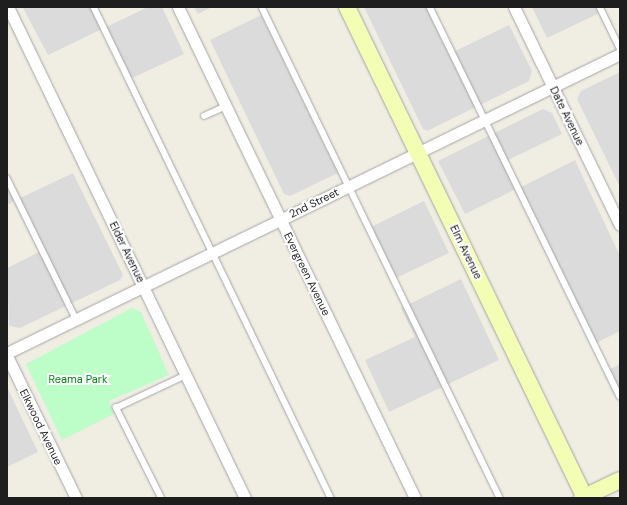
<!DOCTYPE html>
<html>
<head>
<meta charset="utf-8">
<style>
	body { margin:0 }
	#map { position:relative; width:627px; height:505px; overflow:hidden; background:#f0ede3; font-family:"DM Sans",sans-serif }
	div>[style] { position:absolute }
	.residential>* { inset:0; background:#dcdbdb }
	.park>* { inset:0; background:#bdfdc7 }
	.roads { filter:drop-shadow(0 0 1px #a5a5a5) drop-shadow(0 0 1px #a5a5a5) }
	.lane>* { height:5.5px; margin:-2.75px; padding:0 2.75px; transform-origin:2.75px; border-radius:2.75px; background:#fff }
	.street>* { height:11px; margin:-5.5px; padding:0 5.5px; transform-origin:5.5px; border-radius:5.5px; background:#fff }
	.secondary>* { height:16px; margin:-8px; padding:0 8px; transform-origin:8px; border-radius:8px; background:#f4fdb4 }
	span { translate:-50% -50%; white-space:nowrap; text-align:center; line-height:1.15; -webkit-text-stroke:4px #fff; paint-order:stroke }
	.street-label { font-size:11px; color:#1e1e1e }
	.park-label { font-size:11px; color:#048418 }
	.frame { position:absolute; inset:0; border:8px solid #1e1e1e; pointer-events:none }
</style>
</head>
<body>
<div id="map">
	<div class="residential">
		<i style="clip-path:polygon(92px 7px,102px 29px,148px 7px,162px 7px,184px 54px,128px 80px,102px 29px,48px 55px,23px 8px)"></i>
		<i style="clip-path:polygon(194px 7px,212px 7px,198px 14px)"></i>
		<i style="clip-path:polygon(364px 7px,426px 7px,449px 54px,509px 25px,532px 71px,529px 81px,427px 131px,423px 129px)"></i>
		<i style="clip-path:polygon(532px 7px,604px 7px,606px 10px,547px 38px)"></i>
		<i style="clip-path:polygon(261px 15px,338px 173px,290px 196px,284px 194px,210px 40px)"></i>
		<i style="clip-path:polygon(620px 72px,620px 187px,577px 99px,581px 91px)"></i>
		<i style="clip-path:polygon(543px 109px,552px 113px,562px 134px,504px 162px,517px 189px,575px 160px,587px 186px,620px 256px,620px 331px,592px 345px,516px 189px,465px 214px,438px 161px)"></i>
		<i style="clip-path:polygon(73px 173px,123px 275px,120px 280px,20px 328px,9px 326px,7px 268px,39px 252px,14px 201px,7px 205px,7px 186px,14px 201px)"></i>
		<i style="clip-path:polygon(424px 201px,449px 253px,396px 278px,371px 227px)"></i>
		<i style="clip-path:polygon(461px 279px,499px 360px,389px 412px,365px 360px,415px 337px,401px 308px)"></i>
		<i style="clip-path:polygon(620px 364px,620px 403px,605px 372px)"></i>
		<i style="clip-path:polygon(7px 387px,38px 452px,7px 467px)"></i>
	</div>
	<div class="park">
		<i style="clip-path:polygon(132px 308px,141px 312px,169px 375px,109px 401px,114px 414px,62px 440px,26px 364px)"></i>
	</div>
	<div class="roads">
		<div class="lane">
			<i style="left:94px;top:7px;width:545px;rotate:64.23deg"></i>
			<i style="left:262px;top:7px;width:546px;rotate:64.14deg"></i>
			<i style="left:430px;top:7px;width:433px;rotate:64deg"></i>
			<i style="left:600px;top:7px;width:46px;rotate:64deg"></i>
			<i style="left:204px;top:116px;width:24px;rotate:-24deg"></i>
			<i style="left:7px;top:178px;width:157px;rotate:63.9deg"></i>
			<i style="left:161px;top:498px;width:101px;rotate:-116.6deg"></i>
			<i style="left:116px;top:408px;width:77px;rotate:-25.2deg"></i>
		</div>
		<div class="street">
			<i style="left:8px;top:7px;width:545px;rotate:64.23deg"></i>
			<i style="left:178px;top:7px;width:545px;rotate:64.23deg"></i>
			<i style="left:514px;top:7px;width:242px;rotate:64.1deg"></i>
			<i style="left:7px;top:353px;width:682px;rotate:-26deg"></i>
			<i style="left:7px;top:356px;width:158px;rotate:64.1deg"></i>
		</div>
		<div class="secondary">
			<i style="left:347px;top:7px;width:546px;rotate:64.14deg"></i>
			<i style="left:582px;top:498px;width:42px;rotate:-25.3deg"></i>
		</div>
	</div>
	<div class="street-label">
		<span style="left:567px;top:116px;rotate:64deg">Date Avenue</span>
		<span style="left:314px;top:203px;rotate:-26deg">2nd Street</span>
		<span style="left:127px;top:252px;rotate:64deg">Elder Avenue</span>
		<span style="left:466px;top:252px;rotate:64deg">Elm Avenue</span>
		<span style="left:307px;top:274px;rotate:64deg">Evergreen Avenue</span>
		<span style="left:41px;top:427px;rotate:64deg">Elkwood Avenue</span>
	</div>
	<div class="park-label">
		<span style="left:78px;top:379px">Reama Park</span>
	</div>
	<div class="frame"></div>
</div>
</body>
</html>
